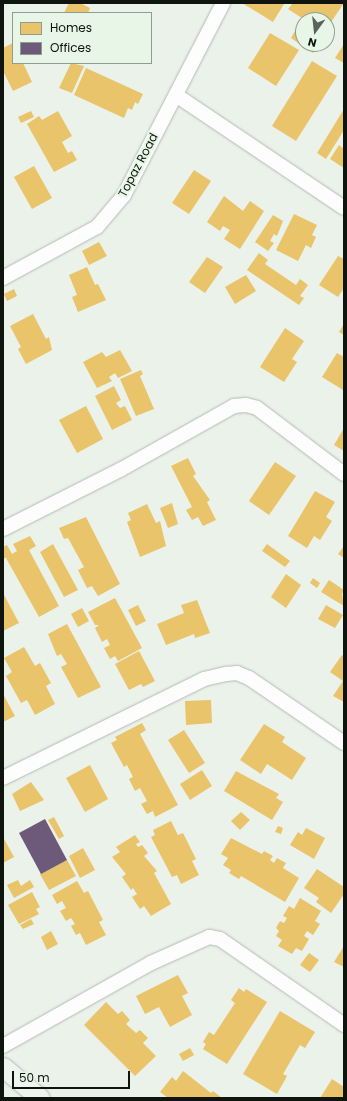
<!DOCTYPE html>
<html>
<head>
<meta charset="utf-8">
<style>
	body { margin:0 }
	#map { position:relative; width:347px; height:1101px; overflow:hidden; background:#eaf2ea; font-family:Poppins,sans-serif }
	div>[style] { position:absolute }
	.homes>* { inset:0; background:#e9c46a }
	.offices>* { inset:0; background:#6d597a }
	.roads { filter:drop-shadow(0 0 1px #b4bab4) drop-shadow(0 0 1px #b4bab4) }
	.minor>* { height:14px; margin:-7px; padding:0 7px; transform-origin:7px; border-radius:7px; background:#fcfdfc }
	.secondary>* { height:19px; margin:-9.5px; padding:0 9.5px; transform-origin:9.5px; border-radius:9.5px; background:#f0f4f0 }
	span { translate:-50% -50%; white-space:nowrap; text-align:center; line-height:1.15; -webkit-text-stroke:4px #e7f6e6; paint-order:stroke }
	.street-label { font-size:12px; color:#0f140f }
	.frame { position:absolute; inset:0; border:4px solid #0f140f; pointer-events:none }
	.legend { position:absolute; left:12px; top:12px; width:140px; height:52px; box-sizing:border-box; background:#e7f6e6; border:1px solid #919c90; margin:0; padding:5px 7px; list-style:none; font-size:12px; color:#0f140f }
	.legend li { display:flex; align-items:center; gap:8px; height:20px }
	.legend b { width:20px; border:1px solid #919c90 }
	.north { position:absolute; left:295px; top:12px; width:40px; height:40px; box-sizing:border-box; background:#e7f6e6; border:1px solid #919c90; border-radius:50%; rotate:195deg; font-size:11px; font-weight:700; line-height:16px; text-align:center; color:#0f140f }
	.north::after { content:''; display:block; margin:auto; width:14px; height:18px; background:#5c625c; clip-path:polygon(50% 0,100% 100%,50% 72%,0 100%) }
	.scale { position:absolute; left:12px; top:1071px; width:118px; height:18px; box-sizing:border-box; border:2px solid #0f140f; border-top:0; padding-left:5px; font-size:12px; line-height:14px; white-space:nowrap; color:#0f140f; -webkit-text-stroke:3px #e7f6e6; paint-order:stroke }
</style>
</head>
<body>
<div id="map">
	<div class="homes">
		<i style="clip-path:polygon(69px 3px,80px 3px,90px 8px,88px 13px,64px 13px)"></i>
		<i style="clip-path:polygon(242px 3px,282px 3px,284px 4px,273px 22px)"></i>
		<i style="clip-path:polygon(293px 3px,344px 3px,327px 28px,327px 20px,305px 20px,288px 9px)"></i>
		<i style="clip-path:polygon(297px 27px,303px 31px,303px 44px,319px 44px,313px 53px,291px 38px)"></i>
		<i style="clip-path:polygon(270px 33px,299px 50px,276px 86px,248px 68px)"></i>
		<i style="clip-path:polygon(13px 43px,13px 63px,23px 63px,32px 82px,13px 91px,3px 71px,3px 48px)"></i>
		<i style="clip-path:polygon(344px 44px,344px 63px,335px 58px)"></i>
		<i style="clip-path:polygon(312px 61px,337px 76px,296px 141px,272px 126px)"></i>
		<i style="clip-path:polygon(71px 63px,84px 66px,72px 93px,59px 88px)"></i>
		<i style="clip-path:polygon(86px 68px,143px 94px,138px 104px,135px 102px,132px 110px,128px 108px,124px 118px,74px 95px)"></i>
		<i style="clip-path:polygon(344px 109px,344px 130px,326px 159px,317px 153px)"></i>
		<i style="clip-path:polygon(31px 111px,34px 117px,21px 123px,18px 117px)"></i>
		<i style="clip-path:polygon(58px 111px,72px 136px,62px 142px,68px 153px,72px 151px,77px 160px,54px 172px,27px 124px,39px 116px,42px 120px)"></i>
		<i style="clip-path:polygon(339px 145px,344px 149px,344px 168px,330px 159px)"></i>
		<i style="clip-path:polygon(34px 166px,52px 198px,32px 209px,14px 177px)"></i>
		<i style="clip-path:polygon(194px 170px,211px 181px,189px 214px,172px 203px)"></i>
		<i style="clip-path:polygon(224px 196px,243px 211px,250px 201px,264px 211px,240px 249px,224px 239px,230px 230px,223px 226px,220px 231px,207px 222px)"></i>
		<i style="clip-path:polygon(294px 214px,317px 225px,312px 235px,316px 237px,311px 248px,306px 245px,298px 261px,276px 250px)"></i>
		<i style="clip-path:polygon(273px 215px,283px 221px,277px 236px,274px 234px,270px 241px,274px 243px,268px 251px,255px 242px)"></i>
		<i style="clip-path:polygon(99px 242px,107px 256px,89px 265px,82px 251px)"></i>
		<i style="clip-path:polygon(259px 253px,268px 260px,265px 264px,296px 285px,300px 279px,308px 285px,300px 296px,304px 298px,299px 305px,247px 270px)"></i>
		<i style="clip-path:polygon(338px 256px,344px 259px,344px 288px,338px 297px,319px 285px)"></i>
		<i style="clip-path:polygon(207px 257px,223px 267px,205px 293px,189px 282px)"></i>
		<i style="clip-path:polygon(87px 267px,95px 285px,98px 284px,106px 300px,78px 312px,72px 297px,77px 295px,69px 275px)"></i>
		<i style="clip-path:polygon(246px 275px,256px 291px,235px 304px,225px 287px)"></i>
		<i style="clip-path:polygon(14px 289px,17px 296px,7px 301px,4px 294px)"></i>
		<i style="clip-path:polygon(33px 314px,46px 339px,49px 337px,52px 350px,26px 364px,18px 349px,21px 347px,10px 326px)"></i>
		<i style="clip-path:polygon(344px 324px,344px 335px,339px 332px)"></i>
		<i style="clip-path:polygon(285px 328px,304px 341px,292px 359px,297px 362px,284px 382px,260px 367px)"></i>
		<i style="clip-path:polygon(120px 350px,132px 371px,118px 378px,115px 373px,109px 377px,112px 381px,97px 388px,83px 362px,102px 352px,106px 357px)"></i>
		<i style="clip-path:polygon(337px 353px,344px 357px,343px 390px,322px 377px)"></i>
		<i style="clip-path:polygon(141px 370px,143px 374px,140px 376px,154px 409px,136px 416px,120px 379px)"></i>
		<i style="clip-path:polygon(114px 386px,121px 400px,116px 403px,120px 408px,125px 406px,132px 420px,112px 430px,95px 396px)"></i>
		<i style="clip-path:polygon(86px 406px,103px 439px,77px 453px,59px 420px)"></i>
		<i style="clip-path:polygon(344px 428px,344px 451px,334px 445px)"></i>
		<i style="clip-path:polygon(188px 458px,196px 474px,193px 476px,210px 500px,207px 502px,216px 520px,203px 526px,198px 517px,192px 520px,186px 510px,192px 507px,171px 466px)"></i>
		<i style="clip-path:polygon(275px 462px,296px 476px,269px 515px,249px 501px)"></i>
		<i style="clip-path:polygon(315px 491px,335px 502px,326px 517px,332px 521px,320px 540px,314px 536px,307px 548px,288px 536px)"></i>
		<i style="clip-path:polygon(172px 503px,178px 524px,168px 528px,160px 508px)"></i>
		<i style="clip-path:polygon(147px 504px,156px 523px,160px 521px,166px 546px,140px 557px,127px 522px,131px 520px,128px 513px)"></i>
		<i style="clip-path:polygon(86px 517px,120px 584px,98px 596px,92px 586px,87px 588px,78px 570px,84px 567px,68px 538px,64px 539px,59px 528px)"></i>
		<i style="clip-path:polygon(30px 536px,36px 546px,29px 550px,59px 606px,39px 617px,6px 558px,3px 558px,3px 547px,7px 545px,12px 554px,17px 551px,13px 544px)"></i>
		<i style="clip-path:polygon(53px 544px,78px 590px,64px 597px,40px 552px)"></i>
		<i style="clip-path:polygon(267px 544px,290px 561px,285px 567px,262px 551px)"></i>
		<i style="clip-path:polygon(344px 546px,344px 558px,338px 554px)"></i>
		<i style="clip-path:polygon(286px 574px,301px 585px,286px 608px,271px 597px)"></i>
		<i style="clip-path:polygon(313px 578px,320px 583px,317px 588px,310px 583px)"></i>
		<i style="clip-path:polygon(329px 580px,344px 590px,342px 594px,344px 606px,321px 592px)"></i>
		<i style="clip-path:polygon(3px 593px,19px 623px,3px 631px)"></i>
		<i style="clip-path:polygon(115px 598px,142px 648px,118px 661px,115px 656px,110px 659px,104px 648px,110px 645px,107px 639px,102px 642px,95px 628px,99px 625px,95px 625px,88px 612px)"></i>
		<i style="clip-path:polygon(197px 600px,210px 633px,195px 638px,194px 634px,166px 645px,157px 624px,184px 613px,181px 605px)"></i>
		<i style="clip-path:polygon(138px 605px,146px 621px,136px 626px,128px 610px)"></i>
		<i style="clip-path:polygon(326px 605px,343px 615px,335px 628px,318px 619px)"></i>
		<i style="clip-path:polygon(82px 608px,89px 621px,78px 627px,71px 614px)"></i>
		<i style="clip-path:polygon(67px 624px,101px 687px,78px 698px,61px 667px,67px 664px,61px 654px,57px 656px,48px 634px)"></i>
		<i style="clip-path:polygon(24px 647px,35px 666px,40px 663px,51px 683px,46px 686px,55px 704px,35px 715px,27px 700px,21px 703px,6px 676px,12px 672px,4px 658px)"></i>
		<i style="clip-path:polygon(139px 651px,155px 681px,143px 687px,141px 684px,129px 690px,115px 664px)"></i>
		<i style="clip-path:polygon(342px 655px,344px 657px,344px 702px,333px 696px,343px 681px,330px 672px)"></i>
		<i style="clip-path:polygon(3px 694px,15px 716px,3px 722px)"></i>
		<i style="clip-path:polygon(211px 700px,212px 723px,186px 725px,185px 701px)"></i>
		<i style="clip-path:polygon(142px 723px,146px 730px,140px 734px,178px 805px,155px 817px,153px 811px,147px 814px,141px 804px,147px 801px,140px 788px,135px 791px,129px 779px,133px 777px,127px 765px,124px 767px,111px 743px,117px 740px,115px 737px)"></i>
		<i style="clip-path:polygon(264px 724px,285px 737px,282px 742px,306px 758px,292px 780px,267px 764px,261px 774px,240px 760px)"></i>
		<i style="clip-path:polygon(184px 730px,205px 763px,189px 773px,168px 740px)"></i>
		<i style="clip-path:polygon(90px 765px,108px 799px,85px 812px,66px 778px)"></i>
		<i style="clip-path:polygon(202px 770px,212px 786px,190px 800px,180px 784px)"></i>
		<i style="clip-path:polygon(236px 771px,279px 794px,276px 798px,283px 802px,272px 820px,224px 791px)"></i>
		<i style="clip-path:polygon(31px 782px,44px 800px,20px 811px,12px 794px)"></i>
		<i style="clip-path:polygon(241px 812px,250px 820px,240px 830px,231px 821px)"></i>
		<i style="clip-path:polygon(54px 817px,64px 836px,59px 839px,48px 820px)"></i>
		<i style="clip-path:polygon(171px 821px,178px 835px,183px 833px,196px 859px,192px 861px,199px 875px,181px 884px,177px 875px,172px 877px,151px 837px,155px 835px,153px 830px)"></i>
		<i style="clip-path:polygon(278px 826px,283px 828px,281px 834px,275px 832px)"></i>
		<i style="clip-path:polygon(306px 828px,325px 838px,314px 859px,290px 845px,298px 832px,302px 835px)"></i>
		<i style="clip-path:polygon(135px 835px,140px 842px,136px 844px,138px 847px,142px 845px,148px 853px,144px 856px,157px 871px,154px 873px,171px 904px,151px 916px,144px 906px,140px 909px,132px 897px,137px 894px,133px 888px,131px 890px,122px 877px,126px 874px,112px 857px,120px 852px,116px 847px)"></i>
		<i style="clip-path:polygon(231px 838px,262px 854px,264px 851px,273px 856px,270px 860px,274px 863px,277px 858px,286px 863px,283px 868px,299px 878px,285px 902px,241px 876px,239px 879px,229px 873px,231px 870px,223px 865px,228px 858px,221px 854px)"></i>
		<i style="clip-path:polygon(4px 839px,14px 857px,3px 863px,3px 840px)"></i>
		<i style="clip-path:polygon(83px 848px,95px 870px,80px 878px,69px 856px)"></i>
		<i style="clip-path:polygon(67px 860px,76px 876px,49px 890px,40px 874px)"></i>
		<i style="clip-path:polygon(317px 869px,344px 887px,344px 894px,331px 913px,316px 902px,319px 898px,304px 888px)"></i>
		<i style="clip-path:polygon(18px 880px,21px 886px,30px 880px,34px 887px,14px 898px,7px 885px)"></i>
		<i style="clip-path:polygon(77px 881px,84px 893px,88px 891px,103px 920px,99px 922px,106px 935px,86px 945px,80px 933px,76px 935px,71px 926px,75px 924px,71px 918px,66px 921px,60px 911px,66px 908px,62px 901px,57px 904px,52px 895px)"></i>
		<i style="clip-path:polygon(32px 892px,40px 907px,36px 909px,39px 914px,19px 924px,8px 905px)"></i>
		<i style="clip-path:polygon(300px 898px,321px 911px,315px 921px,320px 924px,313px 935px,307px 931px,304px 936px,309px 939px,302px 951px,296px 948px,292px 954px,278px 946px,282px 940px,276px 936px,279px 931px,276px 928px,280px 921px,284px 923px,287px 918px,283px 916px,289px 906px,294px 909px)"></i>
		<i style="clip-path:polygon(31px 919px,34px 924px,23px 929px,20px 925px)"></i>
		<i style="clip-path:polygon(51px 931px,58px 944px,47px 950px,41px 937px)"></i>
		<i style="clip-path:polygon(344px 946px,344px 967px,334px 962px)"></i>
		<i style="clip-path:polygon(309px 953px,319px 960px,310px 972px,300px 965px)"></i>
		<i style="clip-path:polygon(178px 975px,188px 993px,182px 996px,192px 1015px,170px 1027px,159px 1007px,145px 1014px,136px 996px)"></i>
		<i style="clip-path:polygon(239px 988px,244px 992px,246px 989px,267px 1002px,227px 1064px,203px 1049px,206px 1044px,203px 1042px,209px 1032px,214px 1035px,235px 1003px,231px 1000px)"></i>
		<i style="clip-path:polygon(106px 1002px,118px 1014px,122px 1011px,130px 1020px,126px 1024px,136px 1033px,140px 1030px,148px 1038px,143px 1043px,156px 1056px,135px 1076px,84px 1025px)"></i>
		<i style="clip-path:polygon(280px 1011px,315px 1032px,305px 1048px,300px 1045px,283px 1074px,287px 1076px,277px 1094px,243px 1074px)"></i>
		<i style="clip-path:polygon(190px 1048px,194px 1055px,183px 1061px,179px 1054px)"></i>
		<i style="clip-path:polygon(183px 1071px,211px 1093px,213px 1091px,222px 1098px,168px 1098px,160px 1092px,172px 1077px,176px 1081px)"></i>
		<i style="clip-path:polygon(332px 1079px,344px 1087px,344px 1095px,342px 1098px,320px 1098px)"></i>
	</div>
	<div class="offices">
		<i style="clip-path:polygon(45px 819px,67px 860px,41px 874px,19px 833px)"></i>
	</div>
	<div class="roads">
		<div class="minor">
			<i style="left:176px;top:95px;width:202px;rotate:33.9deg"></i>
			<i style="left:3px;top:278px;width:107px;rotate:-28.5deg"></i>
			<i style="left:97px;top:227px;width:42px;rotate:-49.8deg"></i>
			<i style="left:124px;top:195px;width:216px;rotate:-62.7deg"></i>
			<i style="left:3px;top:529px;width:131px;rotate:-26.8deg"></i>
			<i style="left:120px;top:470px;width:131px;rotate:-29.3deg"></i>
			<i style="left:234px;top:406px;width:12px;rotate:-5deg"></i>
			<i style="left:246px;top:405px;width:11px;rotate:15deg"></i>
			<i style="left:257px;top:408px;width:109px;rotate:37.2deg"></i>
			<i style="left:3px;top:778px;width:224px;rotate:-26.2deg"></i>
			<i style="left:204px;top:679px;width:23px;rotate:-13deg"></i>
			<i style="left:226px;top:674px;width:11px;rotate:-5deg"></i>
			<i style="left:237px;top:673px;width:13px;rotate:23deg"></i>
			<i style="left:249px;top:678px;width:115px;rotate:34.4deg"></i>
			<i style="left:3px;top:1046px;width:170px;rotate:-29.3deg"></i>
			<i style="left:151px;top:963px;width:64px;rotate:-24.1deg"></i>
			<i style="left:209px;top:937px;width:11px;rotate:10deg"></i>
			<i style="left:220px;top:939px;width:151px;rotate:34.7deg"></i>
		</div>
		<div class="secondary">
			<i style="left:3px;top:1067px;width:48px;rotate:40deg"></i>
		</div>
	</div>
	<div class="street-label">
		<span style="left:138px;top:165px;rotate:-62deg">Topaz Road</span>
	</div>
	<div class="frame"></div>
	<ul class="legend">
	<li><b style="height:11px;background:#e9c46a"></b>Homes</li>
	<li><b style="height:11px;background:#6d597a"></b>Offices</li>
	</ul>
	<div class="north">N</div>
	<div class="scale">50 m</div>
</div>
</body>
</html>
